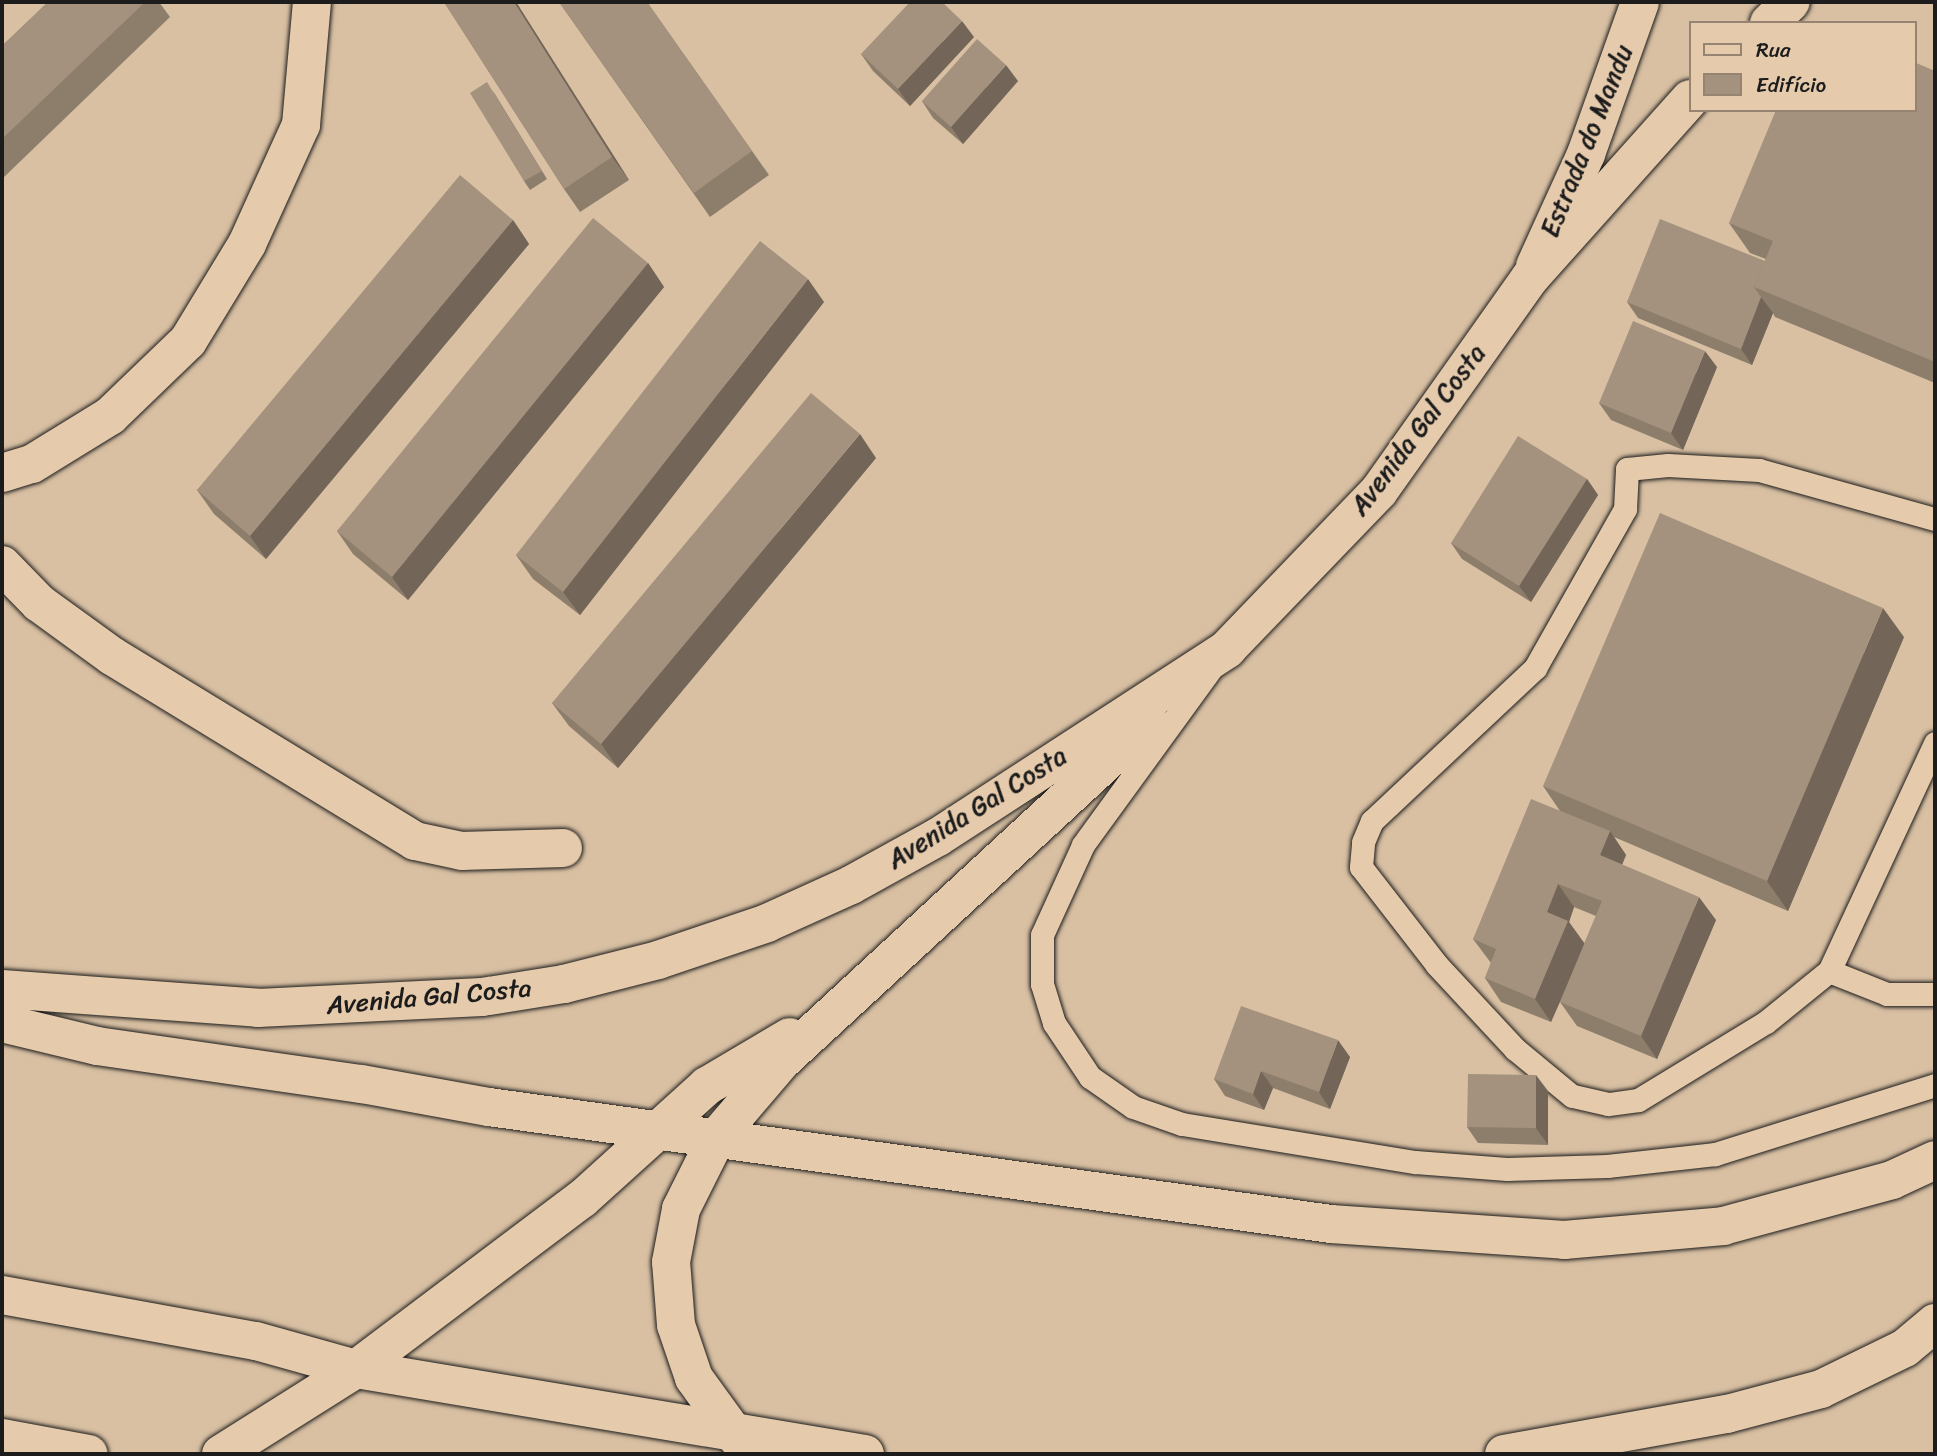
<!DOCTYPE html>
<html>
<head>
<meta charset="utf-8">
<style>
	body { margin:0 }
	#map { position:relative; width:1937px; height:1456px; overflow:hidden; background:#d9c0a3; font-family:Sriracha,sans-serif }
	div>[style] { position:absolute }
	.roads { filter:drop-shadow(0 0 2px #1c1c1c) drop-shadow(0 0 2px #1c1c1c) }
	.service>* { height:23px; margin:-11.5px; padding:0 11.5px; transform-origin:11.5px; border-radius:11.5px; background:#e5caac }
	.minor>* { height:38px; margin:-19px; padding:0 19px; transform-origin:19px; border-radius:19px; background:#e5caac }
	.tertiary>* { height:38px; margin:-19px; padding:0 19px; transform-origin:19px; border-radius:19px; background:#e5caac }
	.secondary>* { height:38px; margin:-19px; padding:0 19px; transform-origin:19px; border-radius:19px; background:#e5caac }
	.primary>* { height:38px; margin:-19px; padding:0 19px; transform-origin:19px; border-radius:19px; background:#e5caac }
	.wall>* { inset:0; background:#8d7e6c }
	.shaded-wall>* { inset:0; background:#736658 }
	.building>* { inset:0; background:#a4927e }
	span { translate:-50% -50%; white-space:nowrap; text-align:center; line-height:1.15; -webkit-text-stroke:5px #e5caac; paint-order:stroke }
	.street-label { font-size:26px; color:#1c1c1c }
	.frame { position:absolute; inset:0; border:4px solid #1c1c1c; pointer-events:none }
	.legend { position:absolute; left:1689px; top:21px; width:228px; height:91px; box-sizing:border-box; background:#e5caac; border:2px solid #958472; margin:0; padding:9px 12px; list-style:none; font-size:21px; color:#1c1c1c }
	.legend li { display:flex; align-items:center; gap:14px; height:35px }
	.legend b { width:35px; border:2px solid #958472 }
</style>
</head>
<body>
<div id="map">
	<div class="roads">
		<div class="service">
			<i style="left:1210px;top:670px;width:216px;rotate:126deg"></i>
			<i style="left:1083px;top:845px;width:99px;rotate:114.5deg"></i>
			<i style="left:1042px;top:935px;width:49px;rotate:90deg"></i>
			<i style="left:1042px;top:984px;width:41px;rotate:72.9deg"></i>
			<i style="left:1054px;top:1023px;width:65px;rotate:56.3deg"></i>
			<i style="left:1090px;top:1077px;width:52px;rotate:34.9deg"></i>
			<i style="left:1133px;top:1107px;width:52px;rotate:19.1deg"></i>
			<i style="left:1182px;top:1124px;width:236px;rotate:9.3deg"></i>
			<i style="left:1415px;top:1162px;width:92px;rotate:4.4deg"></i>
			<i style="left:1507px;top:1169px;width:100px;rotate:-1.7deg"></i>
			<i style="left:1607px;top:1166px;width:109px;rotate:-6.3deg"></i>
			<i style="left:1715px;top:1154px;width:231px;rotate:-17.4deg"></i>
			<i style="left:1935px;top:743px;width:251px;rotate:114.9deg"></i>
			<i style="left:1829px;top:971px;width:62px;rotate:21.6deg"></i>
			<i style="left:1887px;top:994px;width:48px"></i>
			<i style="left:1829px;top:971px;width:81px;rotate:141deg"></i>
			<i style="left:1766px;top:1022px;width:150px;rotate:148.6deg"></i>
			<i style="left:1638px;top:1100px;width:30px;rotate:172deg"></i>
			<i style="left:1608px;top:1104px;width:37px;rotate:-167deg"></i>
			<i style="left:1572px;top:1096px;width:74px;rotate:-140.5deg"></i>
			<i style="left:1515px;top:1049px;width:115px;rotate:-132.9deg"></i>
			<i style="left:1437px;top:965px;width:124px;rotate:-127.8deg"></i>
			<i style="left:1361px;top:867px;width:25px;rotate:-85deg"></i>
			<i style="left:1363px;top:842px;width:23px;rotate:-67deg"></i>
			<i style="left:1372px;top:821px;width:224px;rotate:-43.2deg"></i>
			<i style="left:1535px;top:668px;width:183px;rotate:-60.5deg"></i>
			<i style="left:1625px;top:509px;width:40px;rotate:-87.1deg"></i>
			<i style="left:1627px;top:469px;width:41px;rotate:-5.6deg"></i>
			<i style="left:1668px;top:465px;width:91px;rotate:3.1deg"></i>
			<i style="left:1759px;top:470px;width:183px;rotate:15.6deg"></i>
		</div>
		<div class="minor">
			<i style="left:2px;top:473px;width:31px;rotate:-17deg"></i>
			<i style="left:32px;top:464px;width:92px;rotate:-31.6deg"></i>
			<i style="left:110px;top:416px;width:108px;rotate:-43.9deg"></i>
			<i style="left:188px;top:341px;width:114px;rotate:-58.7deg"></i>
			<i style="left:247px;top:244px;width:131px;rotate:-65.6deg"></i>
			<i style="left:301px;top:125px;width:123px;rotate:-84.9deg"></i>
			<i style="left:2px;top:565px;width:53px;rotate:45.8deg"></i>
			<i style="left:39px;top:603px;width:90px;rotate:36deg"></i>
			<i style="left:112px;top:656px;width:355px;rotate:31.4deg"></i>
			<i style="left:415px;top:841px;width:48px;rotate:12deg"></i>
			<i style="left:462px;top:851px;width:101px;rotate:-1.7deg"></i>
		</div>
		<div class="tertiary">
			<i style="left:2px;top:1438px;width:88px;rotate:10.4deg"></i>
		</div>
		<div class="secondary">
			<i style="left:1535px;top:266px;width:123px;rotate:-65.5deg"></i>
			<i style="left:1586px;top:154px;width:161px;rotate:-70.4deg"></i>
			<i style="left:2px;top:1023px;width:98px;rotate:13.6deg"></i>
			<i style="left:97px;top:1046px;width:268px;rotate:8.2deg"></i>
			<i style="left:362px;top:1084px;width:129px;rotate:10.3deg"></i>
			<i style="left:489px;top:1107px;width:850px;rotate:7.91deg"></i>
			<i style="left:1331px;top:1224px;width:234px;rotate:3.9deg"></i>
			<i style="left:1564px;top:1240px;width:160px;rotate:-5deg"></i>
			<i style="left:1723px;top:1226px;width:175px;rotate:-15.2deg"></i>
			<i style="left:1892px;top:1180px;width:47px;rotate:-24.9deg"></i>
			<i style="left:1504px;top:1454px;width:227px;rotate:-10.2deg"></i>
			<i style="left:1727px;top:1414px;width:97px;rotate:-14.9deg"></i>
			<i style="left:1821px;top:1389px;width:93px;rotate:-26deg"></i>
			<i style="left:1905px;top:1348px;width:39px;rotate:-40deg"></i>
		</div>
		<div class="primary">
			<i style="left:1769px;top:23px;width:30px;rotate:-44deg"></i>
			<i style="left:2px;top:989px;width:257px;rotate:4.2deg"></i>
			<i style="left:258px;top:1008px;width:224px;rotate:-2.8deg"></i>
			<i style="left:482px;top:997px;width:83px;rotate:-9deg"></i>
			<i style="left:564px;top:984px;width:97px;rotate:-14.3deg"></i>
			<i style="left:658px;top:960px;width:115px;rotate:-18.7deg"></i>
			<i style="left:767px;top:923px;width:92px;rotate:-24.3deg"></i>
			<i style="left:851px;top:885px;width:99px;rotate:-28.9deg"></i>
			<i style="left:938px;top:837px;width:345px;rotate:-33deg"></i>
			<i style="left:1227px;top:649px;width:219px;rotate:-46.1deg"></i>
			<i style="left:1379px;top:491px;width:261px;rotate:-54.7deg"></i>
			<i style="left:1530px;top:278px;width:240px;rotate:-48.2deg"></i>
			<i style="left:2px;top:1295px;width:258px;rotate:10.3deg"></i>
			<i style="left:256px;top:1341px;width:104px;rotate:15.6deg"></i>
			<i style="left:356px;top:1369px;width:516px;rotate:9.48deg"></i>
			<i style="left:221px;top:1454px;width:160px;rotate:-32.2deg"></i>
			<i style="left:356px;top:1369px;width:283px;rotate:-37deg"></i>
			<i style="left:582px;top:1199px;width:169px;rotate:-42.1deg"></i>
			<i style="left:707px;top:1086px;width:96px;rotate:-30.6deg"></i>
			<i style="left:749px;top:1454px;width:94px;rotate:-125.9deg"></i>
			<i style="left:694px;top:1378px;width:56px;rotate:-108.8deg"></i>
			<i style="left:676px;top:1325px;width:63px;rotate:-94.5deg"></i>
			<i style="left:671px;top:1262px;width:54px;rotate:-79.3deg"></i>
			<i style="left:681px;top:1209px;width:80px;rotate:-63.4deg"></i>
			<i style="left:717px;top:1137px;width:100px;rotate:-49.5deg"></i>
			<i style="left:782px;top:1061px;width:500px;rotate:-42.7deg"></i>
		</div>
	</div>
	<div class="wall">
		<i style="clip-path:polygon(48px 2px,159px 2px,170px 17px,2px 179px,2px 46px)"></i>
		<i style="clip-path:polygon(444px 2px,516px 2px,629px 180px,580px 212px,564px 189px)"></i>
		<i style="clip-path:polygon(559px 2px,647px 2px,769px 175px,710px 217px)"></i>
		<i style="clip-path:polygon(974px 37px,910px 106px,873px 71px,861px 54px)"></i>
		<i style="clip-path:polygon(1935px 71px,1935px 383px,1775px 317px,1773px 313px,1752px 365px,1638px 318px,1627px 302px,1765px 261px,1766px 259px,1750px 253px,1729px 223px)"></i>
		<i style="clip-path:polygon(1018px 81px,963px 144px,933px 118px,922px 101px)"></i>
		<i style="clip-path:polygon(493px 91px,547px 179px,530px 190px,524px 181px)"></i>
		<i style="clip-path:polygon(513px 220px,529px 244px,266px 559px,214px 514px,197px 490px)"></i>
		<i style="clip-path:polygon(648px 263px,664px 287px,408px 600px,353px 554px,337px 531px)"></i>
		<i style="clip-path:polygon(824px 302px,580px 615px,533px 579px,516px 555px)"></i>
		<i style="clip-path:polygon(1717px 367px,1683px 450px,1611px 420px,1599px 403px)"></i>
		<i style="clip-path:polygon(876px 458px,618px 768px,569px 726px,552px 703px)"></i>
		<i style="clip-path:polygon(1587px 479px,1598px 495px,1531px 602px,1462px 559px,1451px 543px)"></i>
		<i style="clip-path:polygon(evenodd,1904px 637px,1788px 911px,1614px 837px,1626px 855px,1622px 865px,1716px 920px,1657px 1059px,1577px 1026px,1560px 1002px,1568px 984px,1551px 1022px,1501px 1002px,1485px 978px,1491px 963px,1473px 939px,1560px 811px,1543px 786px,1904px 637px,1574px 907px,1596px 916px,1584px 944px,1569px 922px,1574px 907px)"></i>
		<i style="clip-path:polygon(1350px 1057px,1330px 1109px,1273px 1088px,1264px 1110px,1225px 1096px,1214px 1079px)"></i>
		<i style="clip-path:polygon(1548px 1091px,1548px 1145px,1478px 1143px,1467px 1127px)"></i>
	</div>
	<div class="shaded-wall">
		<i style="clip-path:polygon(514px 2px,516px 2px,629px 180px,612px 157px)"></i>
		<i style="clip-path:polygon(962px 21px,974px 37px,910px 106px,898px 89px)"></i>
		<i style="clip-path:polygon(1006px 65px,1018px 81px,963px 144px,951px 127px)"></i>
		<i style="clip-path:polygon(513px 220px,529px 244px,266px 559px,250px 536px)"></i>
		<i style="clip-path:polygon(648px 263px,664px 287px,408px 600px,392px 577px)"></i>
		<i style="clip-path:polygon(808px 279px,824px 302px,580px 615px,563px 592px)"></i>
		<i style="clip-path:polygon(1761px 297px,1773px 313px,1752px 365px,1741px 349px)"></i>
		<i style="clip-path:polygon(1705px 351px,1717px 367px,1683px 450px,1671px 433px)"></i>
		<i style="clip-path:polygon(860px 434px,876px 458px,618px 768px,601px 744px)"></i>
		<i style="clip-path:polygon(1587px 479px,1598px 495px,1531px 602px,1519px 586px)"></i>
		<i style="clip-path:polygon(1883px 608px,1904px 637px,1788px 911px,1767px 881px)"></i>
		<i style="clip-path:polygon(1610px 831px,1626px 855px,1616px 879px,1600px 855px)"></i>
		<i style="clip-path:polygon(1558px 884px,1574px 907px,1569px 922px,1585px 944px,1551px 1022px,1535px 999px,1547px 912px)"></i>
		<i style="clip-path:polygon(1699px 897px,1716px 920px,1657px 1059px,1641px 1036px)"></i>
		<i style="clip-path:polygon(1338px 1040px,1350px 1057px,1330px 1109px,1319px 1092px)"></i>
		<i style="clip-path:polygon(1261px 1071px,1273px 1088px,1264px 1110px,1253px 1094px)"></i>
		<i style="clip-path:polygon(1536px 1075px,1548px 1091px,1548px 1145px,1536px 1128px)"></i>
	</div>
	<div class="building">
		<i style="clip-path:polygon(48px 2px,145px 2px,2px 139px,2px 46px)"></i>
		<i style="clip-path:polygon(444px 2px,514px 2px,612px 157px,564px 189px)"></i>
		<i style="clip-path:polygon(559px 2px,647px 2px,752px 151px,694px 193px)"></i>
		<i style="clip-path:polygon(910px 2px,942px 2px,962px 21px,898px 89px,861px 54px)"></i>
		<i style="clip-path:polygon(977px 39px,1006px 65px,951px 127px,922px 101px)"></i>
		<i style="clip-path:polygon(1914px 62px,1935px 71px,1935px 362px,1754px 287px,1773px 241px,1729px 223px,1776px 110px,1914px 110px)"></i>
		<i style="clip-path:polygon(487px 82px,542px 171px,524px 181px,470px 93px)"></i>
		<i style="clip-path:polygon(460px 175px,513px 220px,250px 536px,197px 490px)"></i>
		<i style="clip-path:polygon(593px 218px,648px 263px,392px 577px,337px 531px)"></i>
		<i style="clip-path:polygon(1660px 219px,1765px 261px,1754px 287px,1761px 297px,1741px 349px,1627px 302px)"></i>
		<i style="clip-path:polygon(760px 241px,808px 279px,563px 592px,516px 555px)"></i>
		<i style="clip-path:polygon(1633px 321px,1705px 351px,1671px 433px,1599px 403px)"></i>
		<i style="clip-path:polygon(811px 393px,860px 434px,601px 744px,552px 703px)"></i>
		<i style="clip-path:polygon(1518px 436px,1587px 479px,1519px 586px,1451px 543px)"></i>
		<i style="clip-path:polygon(1660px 513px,1883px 608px,1767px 881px,1543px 786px)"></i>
		<i style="clip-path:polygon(1531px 799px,1610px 831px,1600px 855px,1699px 897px,1641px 1036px,1560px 1002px,1602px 901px,1558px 884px,1547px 912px,1568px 921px,1535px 999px,1485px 978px,1496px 949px,1473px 939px)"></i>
		<i style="clip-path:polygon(1241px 1006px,1338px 1040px,1319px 1092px,1261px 1071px,1253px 1094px,1214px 1079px)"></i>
		<i style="clip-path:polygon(1468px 1074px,1536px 1075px,1536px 1128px,1467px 1127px)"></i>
	</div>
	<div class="street-label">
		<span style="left:1587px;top:141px;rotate:-68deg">Estrada do Mandu</span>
		<span style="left:1418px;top:430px;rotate:-53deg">Avenida Gal Costa</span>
		<span style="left:977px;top:808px;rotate:-32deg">Avenida Gal Costa</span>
		<span style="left:429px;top:997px;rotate:-5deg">Avenida Gal Costa</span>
	</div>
	<div class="frame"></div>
	<ul class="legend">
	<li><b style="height:9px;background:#e5caac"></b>Rua</li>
	<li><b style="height:19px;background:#a4927e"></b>Edifício</li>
	</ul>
</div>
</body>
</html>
